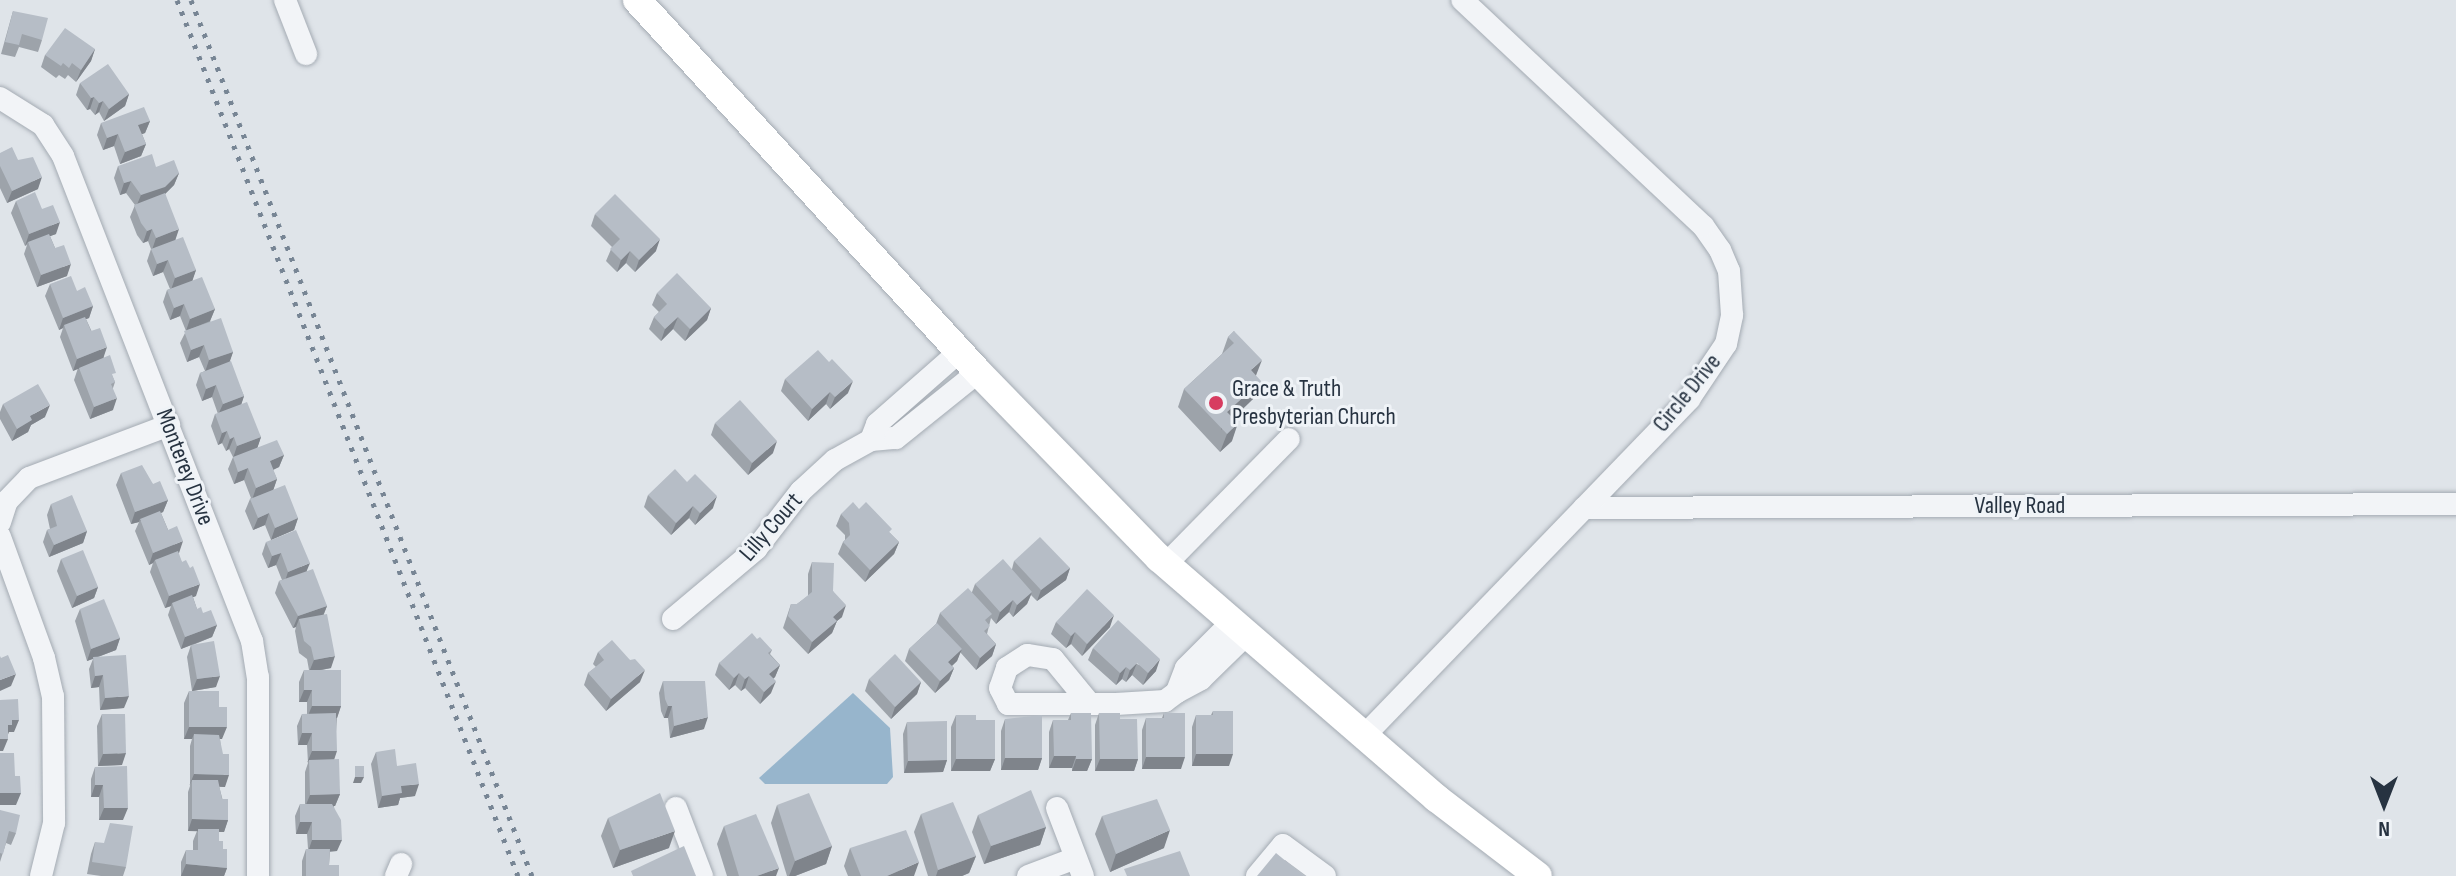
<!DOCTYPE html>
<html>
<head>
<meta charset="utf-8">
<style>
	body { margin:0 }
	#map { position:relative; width:2456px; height:876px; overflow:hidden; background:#dfe4e9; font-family:"Sofia Sans Condensed",sans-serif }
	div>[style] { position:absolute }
	.water>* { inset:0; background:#97b5cc }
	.roads { filter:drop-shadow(0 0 2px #a4abb3) drop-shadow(0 0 2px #a4abb3) }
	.minor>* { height:22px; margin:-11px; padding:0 11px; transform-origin:11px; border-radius:11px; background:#f2f4f7 }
	.major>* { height:28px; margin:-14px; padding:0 14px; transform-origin:14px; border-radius:14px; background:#fff }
	.rail>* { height:5px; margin-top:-2.5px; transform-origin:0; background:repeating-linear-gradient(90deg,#778594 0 4px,transparent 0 12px) }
	.wall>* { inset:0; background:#9da3aa }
	.shaded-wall>* { inset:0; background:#7f848b }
	.building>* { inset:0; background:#b6bdc6 }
	.dots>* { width:22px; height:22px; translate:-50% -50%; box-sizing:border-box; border:4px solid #eff3f7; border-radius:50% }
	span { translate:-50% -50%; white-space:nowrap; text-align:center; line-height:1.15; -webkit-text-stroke:6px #eff3f7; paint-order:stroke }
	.poi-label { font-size:24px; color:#273341 }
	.left { translate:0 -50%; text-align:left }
	.street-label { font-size:24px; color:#273341 }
	.north { position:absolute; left:2344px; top:764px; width:80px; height:80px; -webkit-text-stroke:6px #eff3f7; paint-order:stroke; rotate:180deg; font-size:22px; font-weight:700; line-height:32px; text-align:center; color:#273341 }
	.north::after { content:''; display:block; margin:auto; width:28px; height:36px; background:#273341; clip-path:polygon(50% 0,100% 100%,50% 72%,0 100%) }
</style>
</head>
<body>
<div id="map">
	<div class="water">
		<i style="clip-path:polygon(853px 693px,890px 728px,893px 777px,887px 784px,765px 784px,759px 778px)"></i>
	</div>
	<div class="roads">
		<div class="minor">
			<i style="left:285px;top:0;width:58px;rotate:68.7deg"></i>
			<i style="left:0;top:98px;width:51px;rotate:32.1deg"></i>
			<i style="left:43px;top:125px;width:37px;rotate:57deg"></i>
			<i style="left:63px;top:156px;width:521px;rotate:68.71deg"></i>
			<i style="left:252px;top:641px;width:36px;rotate:81deg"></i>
			<i style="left:258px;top:677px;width:199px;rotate:90deg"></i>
			<i style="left:871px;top:440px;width:17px;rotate:-69deg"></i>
			<i style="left:877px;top:424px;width:109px;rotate:-41.3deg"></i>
			<i style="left:1584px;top:508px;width:872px;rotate:-0.26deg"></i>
			<i style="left:0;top:522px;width:22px;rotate:-72deg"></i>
			<i style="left:7px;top:501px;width:32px;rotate:-46deg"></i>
			<i style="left:29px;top:478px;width:150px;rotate:-20.7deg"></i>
			<i style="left:0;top:537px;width:129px;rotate:70deg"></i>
			<i style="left:44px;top:658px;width:39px;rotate:77deg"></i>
			<i style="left:53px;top:696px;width:127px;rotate:89.5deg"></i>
			<i style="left:54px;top:823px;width:55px;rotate:103.8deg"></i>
			<i style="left:1166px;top:564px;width:175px;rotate:-45.5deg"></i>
			<i style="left:673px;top:619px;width:109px;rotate:-40.1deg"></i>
			<i style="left:756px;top:549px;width:73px;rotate:-52.2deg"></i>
			<i style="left:801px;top:491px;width:46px;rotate:-42.4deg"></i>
			<i style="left:835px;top:460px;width:41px;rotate:-29.1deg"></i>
			<i style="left:871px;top:440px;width:25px;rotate:-5deg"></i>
			<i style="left:896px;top:438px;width:105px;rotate:-38.8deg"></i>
			<i style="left:1232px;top:622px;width:65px;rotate:135deg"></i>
			<i style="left:1186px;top:668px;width:26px;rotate:111deg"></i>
			<i style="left:1177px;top:692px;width:27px;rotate:-28deg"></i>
			<i style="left:1201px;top:679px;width:63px;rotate:-44.4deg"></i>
			<i style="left:1090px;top:704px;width:58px;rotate:-129.4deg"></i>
			<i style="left:1053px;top:659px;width:26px;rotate:-171deg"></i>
			<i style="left:1027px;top:655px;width:24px;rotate:147deg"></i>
			<i style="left:1007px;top:668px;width:21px;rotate:109deg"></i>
			<i style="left:1000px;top:688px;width:18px;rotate:63deg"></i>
			<i style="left:1008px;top:704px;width:108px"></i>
			<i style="left:1116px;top:704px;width:49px;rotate:-3.5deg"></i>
			<i style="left:1165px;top:701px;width:15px;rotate:-37deg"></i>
			<i style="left:1365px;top:735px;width:467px;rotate:-46deg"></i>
			<i style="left:1689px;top:399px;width:66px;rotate:-56.1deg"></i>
			<i style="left:1726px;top:344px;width:30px;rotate:-78deg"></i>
			<i style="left:1732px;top:315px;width:44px;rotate:-93.9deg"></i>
			<i style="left:1729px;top:271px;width:23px;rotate:-113deg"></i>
			<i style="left:1720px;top:250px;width:29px;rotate:-125deg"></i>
			<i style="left:1703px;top:226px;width:330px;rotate:-136.8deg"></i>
			<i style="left:676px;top:808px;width:73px;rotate:69.1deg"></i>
			<i style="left:1057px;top:808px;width:73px;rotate:69.1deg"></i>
			<i style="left:396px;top:876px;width:13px;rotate:-67deg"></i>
			<i style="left:1028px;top:876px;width:51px;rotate:-20.6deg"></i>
			<i style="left:1257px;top:876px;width:40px;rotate:-50deg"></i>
			<i style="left:1283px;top:845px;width:52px;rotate:36.4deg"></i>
		</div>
		<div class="major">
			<i style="left:637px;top:0;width:505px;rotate:47.49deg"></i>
			<i style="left:978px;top:372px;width:260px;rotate:45.8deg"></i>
			<i style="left:1159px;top:558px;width:367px;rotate:40.9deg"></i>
			<i style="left:1436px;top:798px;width:128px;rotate:37.4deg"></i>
		</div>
	</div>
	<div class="rail">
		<i style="left:177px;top:0;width:940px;rotate:68.73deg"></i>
		<i style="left:191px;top:0;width:940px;rotate:68.73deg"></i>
	</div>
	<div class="wall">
		<i style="clip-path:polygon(13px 11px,42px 40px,38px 52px,19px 47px,15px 57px,1px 54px)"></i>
		<i style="clip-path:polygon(95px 49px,91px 61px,76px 82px,68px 75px,65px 79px,59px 75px,56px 78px,41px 67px,45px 55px)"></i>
		<i style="clip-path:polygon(80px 83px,129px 94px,125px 106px,104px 121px,99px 112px,95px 115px,90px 109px,87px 110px,76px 95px)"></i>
		<i style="clip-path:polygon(150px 121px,145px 133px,142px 134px,146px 144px,141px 156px,120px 164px,114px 146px,103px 150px,97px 135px,101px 123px)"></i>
		<i style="clip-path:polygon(0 153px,18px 160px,38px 189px,7px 203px,0 188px)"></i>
		<i style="clip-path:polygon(118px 166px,156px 167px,179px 173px,174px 185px,165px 194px,175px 239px,196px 270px,192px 280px,215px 309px,210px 321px,233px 352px,229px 362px,244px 396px,241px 405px,261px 437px,257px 448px,284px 455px,279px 467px,273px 470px,277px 479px,273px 490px,298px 518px,294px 530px,271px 540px,265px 525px,253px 530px,245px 511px,250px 499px,251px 498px,244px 480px,234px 484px,228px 469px,233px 457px,229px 449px,226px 451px,222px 443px,218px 445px,211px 426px,215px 414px,218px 414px,212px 397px,202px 401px,196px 385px,200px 373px,205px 371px,199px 357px,187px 362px,180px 343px,186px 331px,180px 316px,170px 320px,163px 302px,167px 290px,170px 289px,163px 272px,153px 276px,147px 261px,151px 249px,148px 241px,143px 243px,137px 235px,130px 217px,135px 205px,126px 193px,120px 195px,114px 178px)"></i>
		<i style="clip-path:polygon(16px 201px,42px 209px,56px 234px,50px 236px,67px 276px,37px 287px,24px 254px,27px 245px,25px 246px,11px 213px)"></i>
		<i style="clip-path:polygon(595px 214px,656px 251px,635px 272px,626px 263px,617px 272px,606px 261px,612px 247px,591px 226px)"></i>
		<i style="clip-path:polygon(50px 284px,77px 291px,93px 306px,89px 318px,86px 319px,115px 382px,113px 388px,113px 410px,90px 419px,74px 380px,78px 368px,73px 371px,60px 337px,63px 328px,59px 330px,45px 296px)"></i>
		<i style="clip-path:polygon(657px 293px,711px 308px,707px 320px,685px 341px,673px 329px,661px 341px,649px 329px,654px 317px,659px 312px,652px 305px)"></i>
		<i style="clip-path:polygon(1234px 331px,1256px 376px,1254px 398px,1233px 418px,1232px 441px,1220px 452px,1178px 407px,1184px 389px,1222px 354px,1228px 337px)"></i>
		<i style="clip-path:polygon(785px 379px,848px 393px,830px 409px,826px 404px,808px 421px,781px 391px)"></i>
		<i style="clip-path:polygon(3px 404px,45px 417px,31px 425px,28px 432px,12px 441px,0 419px,0 412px)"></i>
		<i style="clip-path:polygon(715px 423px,773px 453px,748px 475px,711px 435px)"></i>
		<i style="clip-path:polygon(121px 473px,153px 484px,168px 500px,163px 512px,161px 513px,196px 596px,193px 597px,197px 609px,217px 625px,212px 637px,193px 645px,216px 687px,193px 691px,219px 707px,222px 739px,220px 739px,225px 787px,219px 786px,228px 820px,224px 832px,219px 832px,219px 841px,223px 849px,227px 868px,224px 876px,181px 876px,181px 862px,186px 850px,193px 850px,193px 841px,197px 831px,188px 831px,188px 792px,190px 786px,190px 746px,192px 739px,184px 739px,184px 703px,189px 691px,192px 691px,187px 657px,191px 645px,181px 649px,168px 615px,171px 606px,165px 608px,150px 572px,153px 563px,149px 565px,135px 531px,139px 522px,131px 524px,116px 485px)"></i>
		<i style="clip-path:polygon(648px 495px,713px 508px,695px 525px,689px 518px,671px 535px,644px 507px)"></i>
		<i style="clip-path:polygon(51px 504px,87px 531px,83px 543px,49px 557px,43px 542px,47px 530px,50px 529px,47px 515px)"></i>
		<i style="clip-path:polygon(859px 509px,890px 533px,899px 542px,894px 554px,865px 582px,838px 554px,843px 542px,845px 540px,845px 535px,836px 526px,841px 514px)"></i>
		<i style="clip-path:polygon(266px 542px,307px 571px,327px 606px,324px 614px,331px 668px,322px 670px,341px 706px,337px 718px,334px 759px,340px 794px,335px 806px,334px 806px,337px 851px,330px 852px,329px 865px,339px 876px,302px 876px,302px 861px,306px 849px,308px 849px,307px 834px,296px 834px,295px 816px,300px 804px,305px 804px,305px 772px,308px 763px,307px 745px,298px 745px,297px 726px,302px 714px,307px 714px,307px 702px,299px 702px,299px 682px,304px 670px,309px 670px,307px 659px,299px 653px,295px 631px,296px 627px,293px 628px,275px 593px,279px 581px,282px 580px,276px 565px,268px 568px,262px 554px)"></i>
		<i style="clip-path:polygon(61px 559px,98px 587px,94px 598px,72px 608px,57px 571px)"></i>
		<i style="clip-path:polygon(1014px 561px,1070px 568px,1066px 580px,1037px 601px,1031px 595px,1027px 604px,1013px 617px,1009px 612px,996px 624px,991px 618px,987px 634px,996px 644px,992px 656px,976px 670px,960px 652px,957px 661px,952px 666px,954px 668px,949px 680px,935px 693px,905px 661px,909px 649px,936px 624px,940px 613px,972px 592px,975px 584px,1012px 569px)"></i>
		<i style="clip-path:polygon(812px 562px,833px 591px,842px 617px,837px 621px,832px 633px,808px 654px,783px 628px,791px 604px,797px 604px,808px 596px,808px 574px)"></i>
		<i style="clip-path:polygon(80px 609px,120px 638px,116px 650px,98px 657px,124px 708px,100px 710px,99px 687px,91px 688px,89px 669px,93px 659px,87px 661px,75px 621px)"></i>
		<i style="clip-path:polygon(1056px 622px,1110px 627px,1082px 656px,1071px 644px,1066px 648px,1051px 634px)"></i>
		<i style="clip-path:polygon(757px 639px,772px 650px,770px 654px,780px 665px,775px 677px,773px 679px,771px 693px,760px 704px,745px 688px,741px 691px,735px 685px,729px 690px,715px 675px,719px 663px)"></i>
		<i style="clip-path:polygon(1093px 648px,1156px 671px,1143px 685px,1132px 675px,1126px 682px,1122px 679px,1116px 685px,1088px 660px)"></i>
		<i style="clip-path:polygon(598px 652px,630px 660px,640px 682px,606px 711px,584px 685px,588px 673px,596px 667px,593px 664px)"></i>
		<i style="clip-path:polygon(869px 679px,921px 682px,917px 694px,891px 719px,865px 691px)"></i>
		<i style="clip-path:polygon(663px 681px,704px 729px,670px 738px,668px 718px,664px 718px,661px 711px,659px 693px)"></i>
		<i style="clip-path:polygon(1213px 711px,1229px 766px,1192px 766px,1192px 727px,1196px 715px,1211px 715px)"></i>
		<i style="clip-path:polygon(1071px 713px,1092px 759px,1087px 771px,1072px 771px,1072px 768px,1049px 768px,1049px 732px,1053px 720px,1068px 720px)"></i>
		<i style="clip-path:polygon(1099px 713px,1120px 719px,1138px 759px,1134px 771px,1095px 771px,1095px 725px)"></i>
		<i style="clip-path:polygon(1164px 713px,1181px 769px,1142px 769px,1142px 730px,1146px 718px,1162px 718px)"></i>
		<i style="clip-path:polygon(102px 714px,122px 765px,98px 766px,97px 726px)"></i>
		<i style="clip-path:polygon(956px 715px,976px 720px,995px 759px,990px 771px,951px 771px,951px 727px)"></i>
		<i style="clip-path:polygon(1005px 719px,1042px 758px,1038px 770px,1001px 770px,1001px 731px)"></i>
		<i style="clip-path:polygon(907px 722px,947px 760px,943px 772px,904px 773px,903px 734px)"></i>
		<i style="clip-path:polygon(376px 752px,397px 766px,415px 796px,400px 798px,398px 805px,378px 808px,371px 764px)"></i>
		<i style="clip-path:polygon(95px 767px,123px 820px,99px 820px,99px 797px,91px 797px,91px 779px)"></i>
		<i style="clip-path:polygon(777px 805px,832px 846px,826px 864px,795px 876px,787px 876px,771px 823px)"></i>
		<i style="clip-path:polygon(0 810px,16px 833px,11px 845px,6px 843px,0 862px)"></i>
		<i style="clip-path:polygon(921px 814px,976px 856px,969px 873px,962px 876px,928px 876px,914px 832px)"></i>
		<i style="clip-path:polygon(978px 815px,1046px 827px,1040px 845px,984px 864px,972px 832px)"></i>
		<i style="clip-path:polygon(1102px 816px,1164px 848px,1110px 872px,1095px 834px)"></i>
		<i style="clip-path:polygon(608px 818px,669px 848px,613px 868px,601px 836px)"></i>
		<i style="clip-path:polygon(724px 826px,776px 876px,727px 876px,717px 844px)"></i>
		<i style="clip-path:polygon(95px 842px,126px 867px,123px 876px,101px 876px,87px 874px,91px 854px)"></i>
		<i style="clip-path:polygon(850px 848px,914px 876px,848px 876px,844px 866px)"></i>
	</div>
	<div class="shaded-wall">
		<i style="clip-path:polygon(95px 49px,91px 61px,76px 82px,81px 70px)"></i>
		<i style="clip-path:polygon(129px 94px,125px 106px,104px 121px,109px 109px)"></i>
		<i style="clip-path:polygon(94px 97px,90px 109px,87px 110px,91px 98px)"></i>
		<i style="clip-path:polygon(103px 101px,99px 112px,95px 115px,99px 103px)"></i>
		<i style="clip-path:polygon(150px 121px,145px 133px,134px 137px,138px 125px)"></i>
		<i style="clip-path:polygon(118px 134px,114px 146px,103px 150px,107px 138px)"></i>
		<i style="clip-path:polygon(146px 144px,141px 156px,120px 164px,125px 152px)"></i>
		<i style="clip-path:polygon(179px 173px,174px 185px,160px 199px,136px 207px,141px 195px)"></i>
		<i style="clip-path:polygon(42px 177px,38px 189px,7px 203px,12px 191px)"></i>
		<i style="clip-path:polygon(131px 181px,126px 193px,120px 195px,124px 183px)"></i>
		<i style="clip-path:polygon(60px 222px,56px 234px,29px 244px,28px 242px,25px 246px,29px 234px)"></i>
		<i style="clip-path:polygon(152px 229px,148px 241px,143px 243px,147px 231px)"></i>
		<i style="clip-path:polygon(179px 229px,175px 241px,152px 250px,156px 238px)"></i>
		<i style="clip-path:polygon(660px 239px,656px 251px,635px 272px,639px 260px)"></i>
		<i style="clip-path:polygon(630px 251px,626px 263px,617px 272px,621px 260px)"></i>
		<i style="clip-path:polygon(168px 260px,163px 272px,153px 276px,157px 264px)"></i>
		<i style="clip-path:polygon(71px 264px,67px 276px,37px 287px,41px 275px)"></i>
		<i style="clip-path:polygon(196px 270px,192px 282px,171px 290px,175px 278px)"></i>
		<i style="clip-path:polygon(184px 304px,180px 316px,170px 320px,174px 308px)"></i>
		<i style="clip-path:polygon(93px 306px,89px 318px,65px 327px,64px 325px,63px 328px,59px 330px,63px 318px)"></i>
		<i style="clip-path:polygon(711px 308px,707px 320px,685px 341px,690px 329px)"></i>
		<i style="clip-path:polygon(215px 309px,210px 321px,186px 331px,190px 319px)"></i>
		<i style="clip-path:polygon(678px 317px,673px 329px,661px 341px,665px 329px)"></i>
		<i style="clip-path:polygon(204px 345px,199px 357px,187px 362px,191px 350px)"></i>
		<i style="clip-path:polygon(107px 347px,103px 359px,73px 371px,77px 359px)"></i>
		<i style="clip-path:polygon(233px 352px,229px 364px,205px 372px,209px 360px)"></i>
		<i style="clip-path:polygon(1262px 360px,1255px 378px,1251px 370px)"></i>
		<i style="clip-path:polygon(853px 381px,848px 393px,830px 409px,835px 397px)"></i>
		<i style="clip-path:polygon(1261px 381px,1254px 398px,1221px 430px,1227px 412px)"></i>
		<i style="clip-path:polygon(216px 385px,212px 397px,202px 401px,206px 389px)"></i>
		<i style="clip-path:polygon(830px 392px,826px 404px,808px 421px,812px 409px)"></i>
		<i style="clip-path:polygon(244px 396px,240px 408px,218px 415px,223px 404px)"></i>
		<i style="clip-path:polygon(117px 398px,113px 410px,90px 419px,94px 407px)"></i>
		<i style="clip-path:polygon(50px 405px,45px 417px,31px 425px,28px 432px,12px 441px,17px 429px,30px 416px)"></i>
		<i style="clip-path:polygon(1238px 423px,1232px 441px,1220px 452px,1227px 434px)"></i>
		<i style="clip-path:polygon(227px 431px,222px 443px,218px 445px,222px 433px)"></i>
		<i style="clip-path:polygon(234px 437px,229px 449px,226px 451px,230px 439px)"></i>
		<i style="clip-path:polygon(261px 437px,257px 449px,233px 458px,237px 446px)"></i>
		<i style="clip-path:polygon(777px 441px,773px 453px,748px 475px,752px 463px)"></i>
		<i style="clip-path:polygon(284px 455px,279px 467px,266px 473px,270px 461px)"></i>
		<i style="clip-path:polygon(248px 468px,244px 480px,234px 484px,238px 472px)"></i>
		<i style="clip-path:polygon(277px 479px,273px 491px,252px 500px,256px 488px)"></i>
		<i style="clip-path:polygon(717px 496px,713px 508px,695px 525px,700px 513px)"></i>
		<i style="clip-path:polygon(168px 500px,163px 512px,140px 521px,140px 519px,139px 522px,131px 524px,135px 512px)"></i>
		<i style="clip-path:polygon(693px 506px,689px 518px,671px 535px,676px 523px)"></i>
		<i style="clip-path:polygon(269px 513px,265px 525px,253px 530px,258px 518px)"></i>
		<i style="clip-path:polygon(298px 518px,294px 530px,271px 540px,275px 528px)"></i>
		<i style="clip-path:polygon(87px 531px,83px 543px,49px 557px,54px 545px)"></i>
		<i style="clip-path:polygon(183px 541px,179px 553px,155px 560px,153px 563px,149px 565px,153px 553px)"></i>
		<i style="clip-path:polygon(899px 542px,894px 554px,865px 582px,870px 570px)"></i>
		<i style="clip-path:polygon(281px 553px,276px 565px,268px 568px,272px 556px)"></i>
		<i style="clip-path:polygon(310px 563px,305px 575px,284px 584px,288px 572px)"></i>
		<i style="clip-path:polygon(1070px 568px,1066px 580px,1037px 601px,1041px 590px)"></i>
		<i style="clip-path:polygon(200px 584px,196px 596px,173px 605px,172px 603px,171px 606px,165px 608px,169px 596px)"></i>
		<i style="clip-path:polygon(98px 587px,94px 598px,72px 608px,77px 596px)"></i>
		<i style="clip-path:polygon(1032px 592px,1027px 604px,1013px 617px,1017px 605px)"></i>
		<i style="clip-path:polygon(1013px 600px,1009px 612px,996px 624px,1000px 612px)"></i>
		<i style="clip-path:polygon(846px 605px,842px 617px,837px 621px,832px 633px,808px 654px,812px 642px,833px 617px)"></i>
		<i style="clip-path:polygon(327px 606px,322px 618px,299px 619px,296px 627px,293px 628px,298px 616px)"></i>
		<i style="clip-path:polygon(1114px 615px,1110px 627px,1082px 656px,1087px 644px)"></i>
		<i style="clip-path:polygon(217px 625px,212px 637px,181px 649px,185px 637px)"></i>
		<i style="clip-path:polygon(1075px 632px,1071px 644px,1066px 648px,1071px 636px)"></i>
		<i style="clip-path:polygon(120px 638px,116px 650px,87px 661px,91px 649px)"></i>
		<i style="clip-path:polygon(996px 644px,992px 656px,976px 670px,980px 658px)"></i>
		<i style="clip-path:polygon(962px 649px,957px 661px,943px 674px,948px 662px)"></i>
		<i style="clip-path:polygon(335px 656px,331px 668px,309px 672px,314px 660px)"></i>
		<i style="clip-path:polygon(1160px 659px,1156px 671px,1143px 685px,1148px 673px)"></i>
		<i style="clip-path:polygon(1137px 663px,1132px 675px,1126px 682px,1130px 670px)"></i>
		<i style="clip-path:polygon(780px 665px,775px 677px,765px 686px,769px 674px)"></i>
		<i style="clip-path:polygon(1126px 667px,1122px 679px,1116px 685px,1120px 673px)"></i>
		<i style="clip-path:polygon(954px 668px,949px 680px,935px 693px,940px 681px)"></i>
		<i style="clip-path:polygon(645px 670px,640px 682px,606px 711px,611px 699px)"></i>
		<i style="clip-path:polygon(739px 673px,735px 685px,729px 690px,734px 678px)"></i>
		<i style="clip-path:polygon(16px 674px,11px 686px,0 691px,0 680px)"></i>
		<i style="clip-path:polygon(103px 675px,99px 687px,91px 688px,95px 676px)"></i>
		<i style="clip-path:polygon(220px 676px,216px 687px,192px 691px,197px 679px)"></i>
		<i style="clip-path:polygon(749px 676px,745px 688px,741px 691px,745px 679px)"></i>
		<i style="clip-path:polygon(776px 681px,771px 693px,760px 704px,764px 692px)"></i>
		<i style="clip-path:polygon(921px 682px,917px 694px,891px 719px,895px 707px)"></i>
		<i style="clip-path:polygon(304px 690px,312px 690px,307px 702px,299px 702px)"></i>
		<i style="clip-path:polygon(129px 696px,124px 708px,100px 710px,105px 698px)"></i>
		<i style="clip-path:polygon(312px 706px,341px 706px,337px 718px,307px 718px)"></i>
		<i style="clip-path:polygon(668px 706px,672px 706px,668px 718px,664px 718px)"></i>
		<i style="clip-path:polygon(708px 717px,704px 729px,670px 738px,674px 726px)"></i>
		<i style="clip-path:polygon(12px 720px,19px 720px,14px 732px,9px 732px,7px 737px,8px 725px)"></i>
		<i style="clip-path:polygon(189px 727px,227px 727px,222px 739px,194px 739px,194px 734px,192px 739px,184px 739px)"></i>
		<i style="clip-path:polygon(302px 733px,312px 733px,307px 745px,298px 745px)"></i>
		<i style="clip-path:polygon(0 739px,8px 739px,3px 751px,0 751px)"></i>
		<i style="clip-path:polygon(312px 751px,337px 751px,333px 763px,309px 760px,307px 763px)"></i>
		<i style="clip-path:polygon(126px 753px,122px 765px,98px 766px,103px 754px)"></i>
		<i style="clip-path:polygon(1196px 754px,1233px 754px,1229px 766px,1192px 766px)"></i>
		<i style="clip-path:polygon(1054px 756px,1076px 756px,1072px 768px,1049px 768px)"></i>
		<i style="clip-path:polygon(1146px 757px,1185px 757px,1181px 769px,1142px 769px)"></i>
		<i style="clip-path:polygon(1005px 758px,1042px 758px,1038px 770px,1001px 770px)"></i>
		<i style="clip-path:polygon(956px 759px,995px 759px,990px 771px,951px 771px)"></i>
		<i style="clip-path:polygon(1076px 759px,1092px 759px,1087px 771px,1072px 771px)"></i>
		<i style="clip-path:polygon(1100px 759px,1138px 759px,1134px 771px,1095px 771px)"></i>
		<i style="clip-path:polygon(947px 760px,943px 772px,904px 773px,908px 761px)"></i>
		<i style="clip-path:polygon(194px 774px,229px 775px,225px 787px,192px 786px,192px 780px,189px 786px)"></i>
		<i style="clip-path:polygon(355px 777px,364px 777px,361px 783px,353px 783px)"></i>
		<i style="clip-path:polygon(419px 784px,415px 796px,400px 798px,398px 805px,378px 808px,382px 796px,401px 786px)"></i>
		<i style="clip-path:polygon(95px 785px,103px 785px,99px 797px,91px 797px)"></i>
		<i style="clip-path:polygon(0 793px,21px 793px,16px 805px,0 805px)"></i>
		<i style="clip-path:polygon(340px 794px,335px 806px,305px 807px,310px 795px)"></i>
		<i style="clip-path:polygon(104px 808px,128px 808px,123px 820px,99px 820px)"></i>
		<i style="clip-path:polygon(192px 819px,228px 820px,224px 832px,188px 831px)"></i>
		<i style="clip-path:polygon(300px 822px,312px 822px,307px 834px,296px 834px)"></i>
		<i style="clip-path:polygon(1046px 827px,1040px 845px,984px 864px,991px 846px)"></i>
		<i style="clip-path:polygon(1170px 830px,1164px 848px,1110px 872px,1116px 854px)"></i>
		<i style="clip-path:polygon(675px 831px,669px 848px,613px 868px,620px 850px)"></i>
		<i style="clip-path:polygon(312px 840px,342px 840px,337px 851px,308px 852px)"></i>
		<i style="clip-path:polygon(832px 846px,826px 864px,795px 876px,789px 876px,795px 861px)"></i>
		<i style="clip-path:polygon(976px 856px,969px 873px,962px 876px,936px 876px,938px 870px)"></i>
		<i style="clip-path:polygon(919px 862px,914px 876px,887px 876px)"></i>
		<i style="clip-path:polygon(186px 864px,227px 868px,224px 876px,181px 876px)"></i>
		<i style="clip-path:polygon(779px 868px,776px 876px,757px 876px)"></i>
	</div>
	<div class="building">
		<i style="clip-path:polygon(13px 11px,48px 18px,42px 40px,22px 34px,19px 45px,5px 42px)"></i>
		<i style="clip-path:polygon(65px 28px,95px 49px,81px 70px,72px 63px,69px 68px,63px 63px,61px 66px,45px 55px)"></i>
		<i style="clip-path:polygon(108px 64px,129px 94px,109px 109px,103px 101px,99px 103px,94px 97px,91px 98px,80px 83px)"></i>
		<i style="clip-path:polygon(144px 107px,150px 121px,138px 125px,146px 144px,125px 152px,118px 134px,107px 138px,101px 123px)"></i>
		<i style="clip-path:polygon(12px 147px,18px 160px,33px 157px,42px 177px,12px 191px,0 166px,0 153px)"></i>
		<i style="clip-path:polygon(152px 154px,156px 167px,174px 160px,179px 173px,165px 187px,141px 195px,131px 181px,124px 183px,118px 166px)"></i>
		<i style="clip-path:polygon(35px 192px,42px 209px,53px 205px,60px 222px,29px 234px,16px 201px)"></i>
		<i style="clip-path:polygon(165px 193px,179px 229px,156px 238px,152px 229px,147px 231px,141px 223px,134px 205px)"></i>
		<i style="clip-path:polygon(615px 194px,660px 239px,639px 260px,630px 251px,621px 260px,610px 249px,620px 239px,595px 214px)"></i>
		<i style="clip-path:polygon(49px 234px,55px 248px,64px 245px,71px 264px,41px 275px,28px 242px)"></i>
		<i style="clip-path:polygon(183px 237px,196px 270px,175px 278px,168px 260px,157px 264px,151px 249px)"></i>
		<i style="clip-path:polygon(677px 273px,711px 308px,690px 329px,678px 317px,665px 329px,654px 317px,667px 304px,657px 293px)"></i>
		<i style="clip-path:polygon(71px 276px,77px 291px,85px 287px,93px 306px,63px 318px,50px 284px)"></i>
		<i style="clip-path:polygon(202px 277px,215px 309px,190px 319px,184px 304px,174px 308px,167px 290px)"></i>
		<i style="clip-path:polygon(85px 317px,91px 331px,100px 328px,107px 347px,77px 359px,64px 325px)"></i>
		<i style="clip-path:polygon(221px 318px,233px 352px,209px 360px,204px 345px,191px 350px,184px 331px)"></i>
		<i style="clip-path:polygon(1234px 331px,1262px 360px,1251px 370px,1261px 381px,1227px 412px,1238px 423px,1227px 434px,1184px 389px,1234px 343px,1228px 337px)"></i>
		<i style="clip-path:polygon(818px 350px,829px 362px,832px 359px,853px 381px,835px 397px,830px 392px,812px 409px,785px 379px)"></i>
		<i style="clip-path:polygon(110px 355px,116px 373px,112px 374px,115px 382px,111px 384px,117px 398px,94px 407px,79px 368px)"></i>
		<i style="clip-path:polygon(231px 361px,244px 396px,223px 404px,216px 385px,206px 389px,200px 373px)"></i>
		<i style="clip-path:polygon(38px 384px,50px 405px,30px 416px,32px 420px,17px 429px,3px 404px)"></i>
		<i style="clip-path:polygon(740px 400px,777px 441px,752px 463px,715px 423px)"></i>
		<i style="clip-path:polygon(247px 402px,261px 437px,237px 446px,234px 437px,230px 439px,227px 431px,222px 433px,215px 414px)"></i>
		<i style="clip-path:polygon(277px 440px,284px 455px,270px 461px,277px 479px,256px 488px,248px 468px,238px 472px,233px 457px)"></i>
		<i style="clip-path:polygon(142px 465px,153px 484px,160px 481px,168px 500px,135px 512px,121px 473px)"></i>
		<i style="clip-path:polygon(675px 469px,687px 482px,695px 474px,717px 496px,700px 513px,693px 506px,676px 523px,648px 495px)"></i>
		<i style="clip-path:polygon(285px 485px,298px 518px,275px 528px,269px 513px,258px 518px,250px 499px)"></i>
		<i style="clip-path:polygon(72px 495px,87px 531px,54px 545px,47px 530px,57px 526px,51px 504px)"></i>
		<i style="clip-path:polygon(853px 502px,859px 509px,866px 502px,892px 529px,889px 532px,899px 542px,870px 570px,843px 542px,850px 535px,849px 523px,841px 514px)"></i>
		<i style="clip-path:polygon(160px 511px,168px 530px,177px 526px,183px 541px,153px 553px,140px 519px)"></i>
		<i style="clip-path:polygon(296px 530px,310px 563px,288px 572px,281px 553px,272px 556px,266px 542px)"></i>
		<i style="clip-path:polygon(1040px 537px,1070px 568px,1041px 590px,1014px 561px)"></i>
		<i style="clip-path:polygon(83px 550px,98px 587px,77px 596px,61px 559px)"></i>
		<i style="clip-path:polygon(178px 551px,182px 562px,186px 560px,190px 568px,193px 566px,200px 584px,169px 596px,155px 560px)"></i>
		<i style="clip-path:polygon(1003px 559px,1032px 592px,1017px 605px,1013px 600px,1000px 612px,975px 584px)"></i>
		<i style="clip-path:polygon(812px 562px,834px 563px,833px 591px,846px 605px,833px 617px,837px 621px,812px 642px,788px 616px,791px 604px,797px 604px,812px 592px)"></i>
		<i style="clip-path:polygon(313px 569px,327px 606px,298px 616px,279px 581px)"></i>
		<i style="clip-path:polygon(968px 588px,992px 614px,985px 620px,990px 626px,984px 631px,996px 644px,980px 658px,940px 613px)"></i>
		<i style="clip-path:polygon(1087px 589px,1114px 615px,1087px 644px,1075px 632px,1071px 636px,1056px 622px)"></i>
		<i style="clip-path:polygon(192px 595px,197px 609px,201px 607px,203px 613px,211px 610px,217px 625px,185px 637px,172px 603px)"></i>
		<i style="clip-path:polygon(104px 599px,120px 638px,91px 649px,80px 609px)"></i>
		<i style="clip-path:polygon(327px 614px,335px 656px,314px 660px,311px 647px,304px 641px,299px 619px)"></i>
		<i style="clip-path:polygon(1118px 620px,1160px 659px,1148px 673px,1137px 663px,1130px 670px,1126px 667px,1120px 673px,1093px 648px)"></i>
		<i style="clip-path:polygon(937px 623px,962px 649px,948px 662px,954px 668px,940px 681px,909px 649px)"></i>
		<i style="clip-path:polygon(752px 633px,757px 639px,760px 637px,772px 650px,768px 653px,780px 665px,769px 674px,776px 681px,764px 692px,749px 676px,745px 679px,739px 673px,734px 678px,719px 663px)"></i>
		<i style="clip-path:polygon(612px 640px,630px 660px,635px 659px,645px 670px,611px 699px,588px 673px,604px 660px,598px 652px)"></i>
		<i style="clip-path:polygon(214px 641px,220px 676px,197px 679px,191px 645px)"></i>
		<i style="clip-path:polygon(895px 654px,921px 682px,895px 707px,869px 679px)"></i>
		<i style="clip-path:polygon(8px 655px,16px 674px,0 680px,0 656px,1px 658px)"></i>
		<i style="clip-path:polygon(126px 655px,129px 696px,105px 698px,103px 675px,95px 676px,93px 657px)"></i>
		<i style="clip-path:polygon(304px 670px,341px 670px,341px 706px,312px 706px,312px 690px,304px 690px)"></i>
		<i style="clip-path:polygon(663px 681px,705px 681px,708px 717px,674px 726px,672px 706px,668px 706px,665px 699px)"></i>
		<i style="clip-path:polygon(189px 691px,219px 691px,219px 707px,227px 707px,227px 727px,189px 727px)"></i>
		<i style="clip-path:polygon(18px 699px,19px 720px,12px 720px,12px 725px,8px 725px,8px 739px,0 739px,0 700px)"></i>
		<i style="clip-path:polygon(1213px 711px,1233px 711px,1233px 754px,1196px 754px,1196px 715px,1213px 715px)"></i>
		<i style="clip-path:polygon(336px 713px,337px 751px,312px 751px,312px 733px,302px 733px,302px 714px)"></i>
		<i style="clip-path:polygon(1071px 713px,1091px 713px,1092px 759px,1076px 759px,1076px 756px,1054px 756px,1053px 720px,1071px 720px)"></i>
		<i style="clip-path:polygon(1099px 713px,1120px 713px,1120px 719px,1137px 719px,1138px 759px,1100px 759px)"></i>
		<i style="clip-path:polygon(1164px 713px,1185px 713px,1185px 757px,1146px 757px,1146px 718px,1164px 718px)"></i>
		<i style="clip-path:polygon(102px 714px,125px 714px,126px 753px,103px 754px)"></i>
		<i style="clip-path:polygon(956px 715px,976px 715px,976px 720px,995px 720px,995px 759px,956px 759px)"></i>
		<i style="clip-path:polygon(1042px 715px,1042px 758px,1005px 758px,1005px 719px)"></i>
		<i style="clip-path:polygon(947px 721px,947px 760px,908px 761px,907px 722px)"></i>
		<i style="clip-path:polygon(194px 734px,219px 735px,223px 754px,229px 754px,229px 775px,194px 774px)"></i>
		<i style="clip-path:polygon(395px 749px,397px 766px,416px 763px,419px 784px,401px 786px,402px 793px,382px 796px,376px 752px)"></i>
		<i style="clip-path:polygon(0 753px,14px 753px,15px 776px,20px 776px,21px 793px,0 793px)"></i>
		<i style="clip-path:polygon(339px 759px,340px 794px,310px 795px,309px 760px)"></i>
		<i style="clip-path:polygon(127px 766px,128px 808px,104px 808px,103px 785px,95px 785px,95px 767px)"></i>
		<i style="clip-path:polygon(355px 766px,364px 766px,364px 777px,355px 777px)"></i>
		<i style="clip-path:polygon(192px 780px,218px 780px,222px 799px,228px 799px,228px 820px,192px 819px)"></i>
		<i style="clip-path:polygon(1031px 790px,1046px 827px,991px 846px,978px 815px)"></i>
		<i style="clip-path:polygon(660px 793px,675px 831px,620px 850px,608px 818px)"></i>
		<i style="clip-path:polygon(809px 793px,832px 846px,795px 861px,777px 805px)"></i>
		<i style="clip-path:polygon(1157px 799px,1170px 830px,1116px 854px,1102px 816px)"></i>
		<i style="clip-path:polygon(953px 802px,976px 856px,938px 870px,921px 814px)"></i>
		<i style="clip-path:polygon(300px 804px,332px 804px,341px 820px,342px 840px,312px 840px,312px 822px,300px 822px)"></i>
		<i style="clip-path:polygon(0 810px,20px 815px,16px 833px,9px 831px,3px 854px,0 853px)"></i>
		<i style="clip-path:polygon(756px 814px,779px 868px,757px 876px,739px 876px,724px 826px)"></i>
		<i style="clip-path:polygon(110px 823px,133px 826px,126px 867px,92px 862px,95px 842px,104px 843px)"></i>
		<i style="clip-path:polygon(198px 829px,219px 829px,219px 841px,223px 841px,223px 849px,227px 849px,227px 868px,186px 864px,186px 850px,198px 850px)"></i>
		<i style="clip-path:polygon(906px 830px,919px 862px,887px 876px,861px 876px,850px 848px)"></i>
		<i style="clip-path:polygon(684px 846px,696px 876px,633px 876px,631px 871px)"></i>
		<i style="clip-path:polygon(306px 849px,330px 849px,329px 865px,339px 865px,339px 876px,306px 876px)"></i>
		<i style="clip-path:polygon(1180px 851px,1190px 876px,1127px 876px,1124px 869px)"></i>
		<i style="clip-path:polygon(1276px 853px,1304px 876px,1257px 876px)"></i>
	</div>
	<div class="dots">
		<i style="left:1216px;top:403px;background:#d73c60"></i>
	</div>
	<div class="poi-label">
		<span class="left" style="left:1232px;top:403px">Grace &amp; Truth<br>Presbyterian Church</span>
	</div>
	<div class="street-label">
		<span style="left:1687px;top:393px;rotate:-51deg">Circle Drive</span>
		<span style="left:185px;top:467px;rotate:69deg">Monterey Drive</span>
		<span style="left:2020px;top:506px">Valley Road</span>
		<span style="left:771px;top:527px;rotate:-49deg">Lilly Court</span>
	</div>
	<div class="north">N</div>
</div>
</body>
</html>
